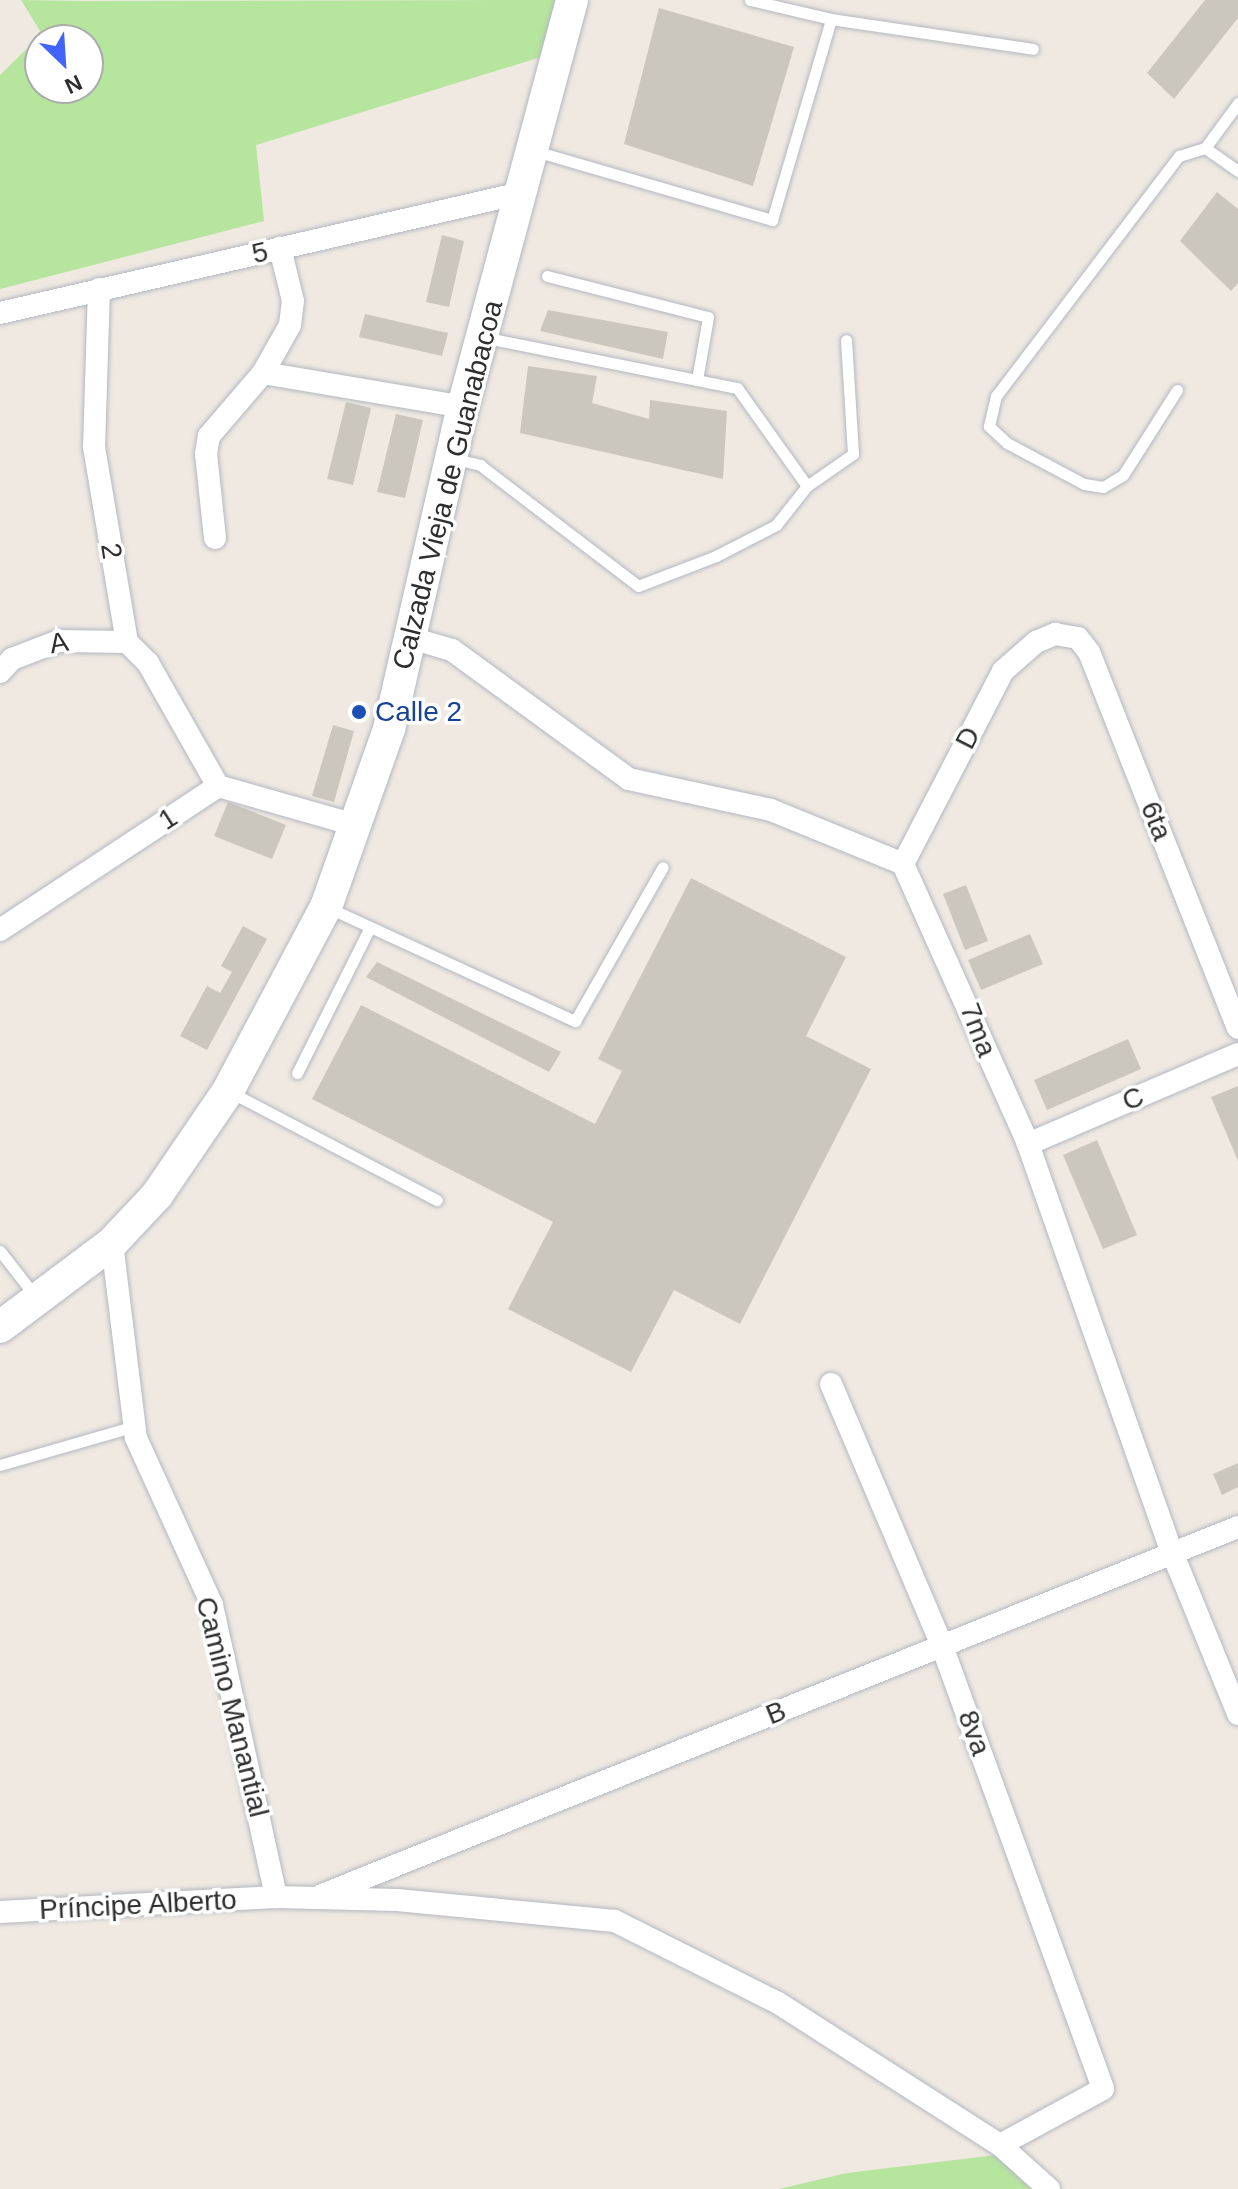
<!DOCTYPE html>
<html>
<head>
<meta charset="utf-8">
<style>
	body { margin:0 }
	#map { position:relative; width:1238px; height:2189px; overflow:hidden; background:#efe9e1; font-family:Arial,sans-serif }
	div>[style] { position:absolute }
	.green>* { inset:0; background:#b6e59e }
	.building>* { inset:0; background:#cbc7bf }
	.roads { filter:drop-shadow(0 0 2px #b4b7c1) drop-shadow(0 0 2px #b4b7c1) }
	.lane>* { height:11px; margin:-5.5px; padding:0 5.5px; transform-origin:5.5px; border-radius:5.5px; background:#fff }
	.street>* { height:22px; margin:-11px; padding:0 11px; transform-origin:11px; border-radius:11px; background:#fff }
	.secondary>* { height:32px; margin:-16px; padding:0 16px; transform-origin:16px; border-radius:16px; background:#fff }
	.dots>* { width:22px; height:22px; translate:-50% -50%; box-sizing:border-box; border:4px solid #fff; border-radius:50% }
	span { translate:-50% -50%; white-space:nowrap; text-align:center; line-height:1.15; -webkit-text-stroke:7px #fff; paint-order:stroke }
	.street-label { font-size:28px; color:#2e2e2e }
	.transit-label { font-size:28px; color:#164399 }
	.left { translate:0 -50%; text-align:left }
	.north { position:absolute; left:24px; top:24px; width:80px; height:80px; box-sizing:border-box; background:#fff; border:2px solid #ababab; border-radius:50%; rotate:155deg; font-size:22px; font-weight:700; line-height:32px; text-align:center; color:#2e2e2e }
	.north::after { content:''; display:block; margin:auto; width:28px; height:36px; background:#4264fb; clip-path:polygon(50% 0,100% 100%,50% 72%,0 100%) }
</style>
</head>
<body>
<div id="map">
	<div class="green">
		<i style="clip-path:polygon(evenodd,21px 0,81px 1px,566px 0,557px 52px,256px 145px,264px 221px,0 289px,0 75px,42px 34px,21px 0,40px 40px,88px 40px,88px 88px,40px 88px,40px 40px)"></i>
		<i style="clip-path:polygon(996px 2155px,1031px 2189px,779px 2189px,847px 2173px)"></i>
	</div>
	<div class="building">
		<i style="clip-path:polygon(1205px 0,1238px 0,1238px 18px,1174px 99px,1147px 73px)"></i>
		<i style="clip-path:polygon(659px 8px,794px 47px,753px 186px,624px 144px)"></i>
		<i style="clip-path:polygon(1217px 192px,1238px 209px,1238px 283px,1231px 291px,1180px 241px)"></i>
		<i style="clip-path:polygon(442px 235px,464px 241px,449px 307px,426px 302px)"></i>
		<i style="clip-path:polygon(548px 310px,668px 332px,663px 359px,540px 331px)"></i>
		<i style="clip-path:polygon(365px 314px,448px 333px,442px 356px,359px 337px)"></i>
		<i style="clip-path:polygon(528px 366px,597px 376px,592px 403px,649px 419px,650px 400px,727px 411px,723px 479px,520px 433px)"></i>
		<i style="clip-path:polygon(346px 402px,371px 408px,353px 485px,327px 479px)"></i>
		<i style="clip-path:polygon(396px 414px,423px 420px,405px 498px,377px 492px)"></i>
		<i style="clip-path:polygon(333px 725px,354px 731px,334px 802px,312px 796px)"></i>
		<i style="clip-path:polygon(228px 802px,286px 825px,272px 859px,214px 836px)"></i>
		<i style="clip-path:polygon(691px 878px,846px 957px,806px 1036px,871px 1069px,740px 1324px,674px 1290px,631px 1372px,508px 1309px,553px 1222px,312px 1099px,361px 1005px,595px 1124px,622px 1071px,598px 1059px)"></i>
		<i style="clip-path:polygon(966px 885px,988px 941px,965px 950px,943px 894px)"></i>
		<i style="clip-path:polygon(243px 926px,267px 939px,207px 1050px,180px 1036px,207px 986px,220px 993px,232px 972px,221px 966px)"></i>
		<i style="clip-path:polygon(1030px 934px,1043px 964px,981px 990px,968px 960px)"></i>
		<i style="clip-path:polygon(377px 962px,561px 1052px,549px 1072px,366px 977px)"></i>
		<i style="clip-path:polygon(1128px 1039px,1141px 1069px,1047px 1110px,1034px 1080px)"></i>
		<i style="clip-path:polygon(1238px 1086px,1238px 1161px,1211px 1097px)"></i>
		<i style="clip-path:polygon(1097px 1140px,1137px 1235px,1103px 1249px,1063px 1155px)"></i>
		<i style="clip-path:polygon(1238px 1463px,1238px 1487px,1222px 1495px,1213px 1474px)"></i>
	</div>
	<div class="roads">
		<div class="lane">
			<i style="left:750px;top:0;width:83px;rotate:13.2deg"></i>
			<i style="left:1205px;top:148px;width:56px;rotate:-53.7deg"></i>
			<i style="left:535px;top:151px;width:247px;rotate:16.2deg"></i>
			<i style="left:772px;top:220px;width:209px;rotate:-73.6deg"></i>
			<i style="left:831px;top:19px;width:204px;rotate:8.4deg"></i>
			<i style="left:547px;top:276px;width:166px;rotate:14.3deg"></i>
			<i style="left:708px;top:317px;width:64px;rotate:99.9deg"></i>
			<i style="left:1177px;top:390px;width:101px;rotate:122.4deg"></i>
			<i style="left:1123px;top:475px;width:23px;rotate:149deg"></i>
			<i style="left:1103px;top:487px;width:19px;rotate:-171deg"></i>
			<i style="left:1084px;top:484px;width:87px;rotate:-152deg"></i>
			<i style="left:1007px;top:443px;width:25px;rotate:-137deg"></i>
			<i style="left:989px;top:426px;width:31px;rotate:-77deg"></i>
			<i style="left:996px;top:396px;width:302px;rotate:-52.7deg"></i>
			<i style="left:1179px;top:156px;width:27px;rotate:-17deg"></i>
			<i style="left:1205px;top:148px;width:40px;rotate:34.9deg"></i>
			<i style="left:455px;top:459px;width:26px;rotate:13deg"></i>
			<i style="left:480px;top:465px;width:199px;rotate:37.4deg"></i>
			<i style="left:638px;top:586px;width:84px;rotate:-21deg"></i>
			<i style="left:716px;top:556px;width:68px;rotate:-27.3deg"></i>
			<i style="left:776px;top:525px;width:50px;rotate:-51.5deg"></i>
			<i style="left:807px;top:486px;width:120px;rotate:-125.5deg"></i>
			<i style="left:737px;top:388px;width:256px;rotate:-168.7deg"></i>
			<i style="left:807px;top:486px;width:56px;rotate:-34.8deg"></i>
			<i style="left:853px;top:454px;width:114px;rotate:-93.5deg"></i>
			<i style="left:329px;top:908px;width:271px;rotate:24.7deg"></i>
			<i style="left:575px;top:1021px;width:177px;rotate:-60.3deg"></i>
			<i style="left:297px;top:1073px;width:163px;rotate:-63.4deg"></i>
			<i style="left:232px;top:1093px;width:231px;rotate:27.6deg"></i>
			<i style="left:0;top:1251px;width:57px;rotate:52.1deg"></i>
			<i style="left:0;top:1465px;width:141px;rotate:-16.1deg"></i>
		</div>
		<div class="street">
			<i style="left:99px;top:289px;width:158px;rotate:91.8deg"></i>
			<i style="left:94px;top:447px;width:198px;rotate:80.4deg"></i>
			<i style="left:127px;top:642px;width:30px;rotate:45deg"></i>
			<i style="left:148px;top:663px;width:142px;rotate:60.4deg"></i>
			<i style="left:0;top:313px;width:535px;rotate:-12.97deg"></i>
			<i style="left:263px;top:373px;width:203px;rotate:9.6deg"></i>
			<i style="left:215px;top:538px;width:84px;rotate:-96.1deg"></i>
			<i style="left:206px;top:454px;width:18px;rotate:-81deg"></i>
			<i style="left:209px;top:436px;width:83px;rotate:-49.4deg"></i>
			<i style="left:263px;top:373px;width:55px;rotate:-60.6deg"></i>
			<i style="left:290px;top:325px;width:24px;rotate:-83deg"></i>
			<i style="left:293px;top:301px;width:55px;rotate:-103.8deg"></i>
			<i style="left:411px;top:638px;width:43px;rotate:16.3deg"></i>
			<i style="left:452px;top:650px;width:219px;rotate:36.1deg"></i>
			<i style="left:629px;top:779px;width:145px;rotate:12.3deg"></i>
			<i style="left:771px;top:810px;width:143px;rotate:22.2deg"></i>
			<i style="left:903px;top:864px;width:307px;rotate:65.9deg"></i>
			<i style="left:1028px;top:1144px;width:433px;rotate:70.6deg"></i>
			<i style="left:1172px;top:1552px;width:175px;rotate:67.8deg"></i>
			<i style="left:0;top:672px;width:18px;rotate:-47deg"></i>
			<i style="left:12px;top:659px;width:50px;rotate:-21deg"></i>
			<i style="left:59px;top:641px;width:68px;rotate:0.8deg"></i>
			<i style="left:903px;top:864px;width:217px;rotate:-62.6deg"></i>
			<i style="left:1003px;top:671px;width:44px;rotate:-41.3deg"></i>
			<i style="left:1036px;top:642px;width:21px;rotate:-23deg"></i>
			<i style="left:1055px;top:634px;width:23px;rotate:10deg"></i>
			<i style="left:1078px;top:638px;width:18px;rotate:52deg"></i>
			<i style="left:1089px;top:652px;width:404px;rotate:68.4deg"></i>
			<i style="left:0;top:930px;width:261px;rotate:-33.4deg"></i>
			<i style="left:218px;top:786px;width:142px;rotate:15.9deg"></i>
			<i style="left:1028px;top:1144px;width:228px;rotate:-23.2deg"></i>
			<i style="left:112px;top:1243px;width:196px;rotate:83deg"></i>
			<i style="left:136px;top:1438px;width:183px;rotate:65.5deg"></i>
			<i style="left:212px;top:1605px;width:299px;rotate:77.6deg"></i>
			<i style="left:831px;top:1384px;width:285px;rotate:67deg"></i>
			<i style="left:942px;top:1646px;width:471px;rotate:70deg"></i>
			<i style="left:1103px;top:2089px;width:117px;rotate:151.5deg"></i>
			<i style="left:322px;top:1895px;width:987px;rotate:-21.89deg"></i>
			<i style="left:0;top:1912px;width:276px;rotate:-3.1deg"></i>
			<i style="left:276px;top:1897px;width:121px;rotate:1.4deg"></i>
			<i style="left:397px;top:1900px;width:219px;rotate:5.5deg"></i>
			<i style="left:615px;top:1921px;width:182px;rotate:26.7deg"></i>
			<i style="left:778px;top:2003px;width:264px;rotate:32.6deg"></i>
			<i style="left:1000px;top:2145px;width:66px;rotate:41.9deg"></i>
		</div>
		<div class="secondary">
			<i style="left:0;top:1327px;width:140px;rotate:-36.9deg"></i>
			<i style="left:112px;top:1243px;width:66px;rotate:-46.8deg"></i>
			<i style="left:157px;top:1195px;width:126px;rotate:-55.7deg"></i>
			<i style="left:228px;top:1091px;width:208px;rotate:-62deg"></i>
			<i style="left:326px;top:907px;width:189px;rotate:-70.5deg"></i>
			<i style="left:389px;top:729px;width:330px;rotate:-77.1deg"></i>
			<i style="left:463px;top:407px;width:421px;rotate:-75deg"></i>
		</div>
	</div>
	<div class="dots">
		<i style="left:359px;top:712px;background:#1a4fb4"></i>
	</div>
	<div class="street-label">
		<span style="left:260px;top:253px;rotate:-13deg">5</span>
		<span style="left:448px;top:485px;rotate:-76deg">Calzada Vieja de Guanabacoa</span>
		<span style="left:111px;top:551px;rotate:81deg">2</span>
		<span style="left:59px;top:643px;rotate:-10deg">A</span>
		<span style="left:968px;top:738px;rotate:-63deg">D</span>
		<span style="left:168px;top:819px;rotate:-33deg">1</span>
		<span style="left:1156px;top:821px;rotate:68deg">6ta</span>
		<span style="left:978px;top:1030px;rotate:69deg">7ma</span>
		<span style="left:1133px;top:1099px;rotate:-23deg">C</span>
		<span style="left:232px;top:1707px;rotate:76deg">Camino Manantial</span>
		<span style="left:776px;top:1713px;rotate:-22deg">B</span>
		<span style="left:974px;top:1733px;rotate:70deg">8va</span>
		<span style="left:138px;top:1905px;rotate:-3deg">Príncipe Alberto</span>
	</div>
	<div class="transit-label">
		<span class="left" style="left:375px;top:712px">Calle 2</span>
	</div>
	<div class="north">N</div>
</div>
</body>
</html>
